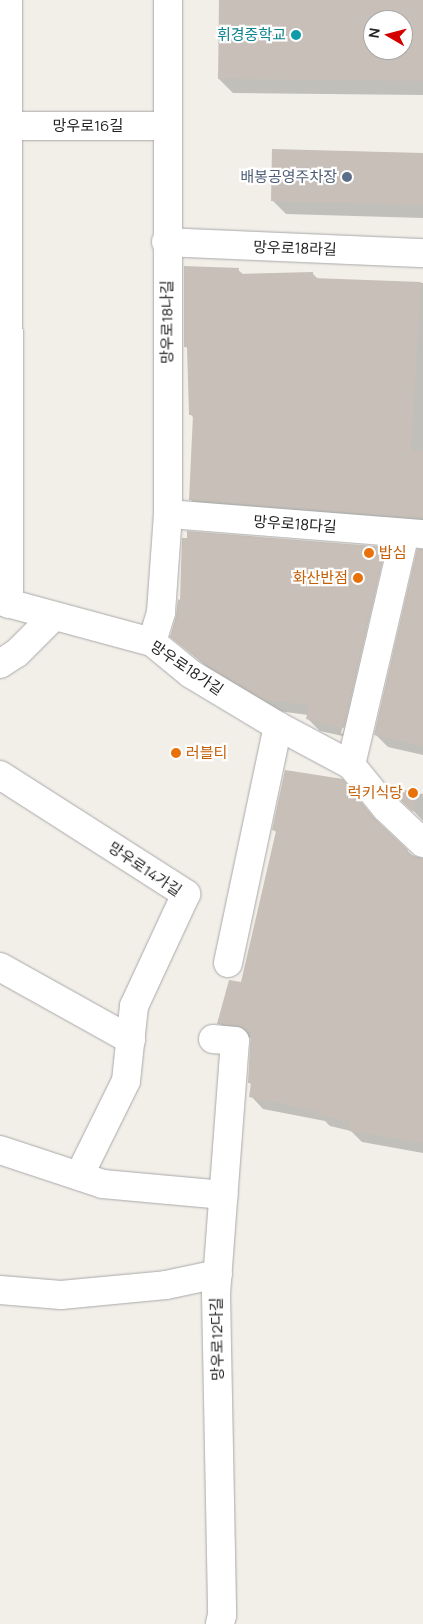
<!DOCTYPE html>
<html>
<head>
<meta charset="utf-8">
<style>
	body { margin:0 }
	#map { position:relative; width:423px; height:1624px; overflow:hidden; background:#f2efe9; font-family:Manrope,"Noto Sans KR",sans-serif }
	div>[style] { position:absolute }
	.shadow>* { inset:0; background:#0003 }
	.building>* { inset:0; background:#c7bfb8 }
	.roads { filter:drop-shadow(0 0 1px #a9a9a9) drop-shadow(0 0 1px #a9a9a9) }
	.minor>* { height:28px; margin:-14px; padding:0 14px; transform-origin:14px; border-radius:14px; background:#fff }
	.dots>* { width:14px; height:14px; translate:-50% -50%; box-sizing:border-box; border:2px solid #fff; border-radius:50% }
	span { translate:-50% -50%; white-space:nowrap; text-align:center; line-height:1.15; -webkit-text-stroke:4.5px #fff; paint-order:stroke }
	.culture-label { font-size:15px; color:#0d838f }
	.right { translate:-100% -50%; text-align:right }
	.street-label { font-size:15px; color:#222 }
	.service-label { font-size:15px; color:#4e5e75 }
	.food-label { font-size:15px; color:#c56008 }
	.left { translate:0 -50%; text-align:left }
	.north { position:absolute; left:363px; top:10px; width:50px; height:50px; box-sizing:border-box; background:#fff; border:1px solid #a7a7a7; border-radius:50%; rotate:278deg; font-size:14px; font-weight:700; line-height:20px; text-align:center; color:#222 }
	.north::after { content:''; display:block; margin:auto; width:18px; height:22px; background:#d40000; clip-path:polygon(50% 0,100% 100%,50% 72%,0 100%) }
</style>
</head>
<body>
<div id="map">
	<div class="shadow">
		<i style="clip-path:polygon(evenodd,220px 0,423px 0,423px 95px,233px 93px,219px 79px,220px 0,373px 20px,403px 20px,403px 50px,373px 50px,373px 20px)"></i>
		<i style="clip-path:polygon(423px 154px,423px 218px,286px 214px,272px 200px)"></i>
		<i style="clip-path:polygon(238px 270px,244px 275px,313px 274px,319px 280px,423px 283px,423px 529px,203px 512px,190px 499px,194px 418px,190px 414px,189px 350px,185px 346px)"></i>
		<i style="clip-path:polygon(evenodd,385px 548px,397px 560px,356px 739px,320px 731px,308px 719px,308px 715px,278px 711px,214px 673px,171px 636px,385px 548px,382px 557px,385px 557px,343px 734px,341px 733px,382px 557px)"></i>
		<i style="clip-path:polygon(423px 550px,423px 755px,388px 747px,375px 734px)"></i>
		<i style="clip-path:polygon(342px 781px,385px 830px,412px 855px,423px 859px,423px 1153px,362px 1142px,351px 1131px,330px 1126px,325px 1121px,263px 1109px,251px 1096px,252px 1086px,249px 1082px,251px 1038px,231px 1035px,219px 1023px,242px 983px,277px 833px,273px 829px)"></i>
		<i style="clip-path:polygon(393px 789px,423px 794px,423px 821px)"></i>
	</div>
	<div class="building">
		<i style="clip-path:polygon(evenodd,219px 0,423px 0,423px 81px,218px 79px,219px 0,373px 20px,403px 20px,403px 50px,373px 50px,373px 20px)"></i>
		<i style="clip-path:polygon(272px 149px,423px 153px,423px 205px,271px 201px)"></i>
		<i style="clip-path:polygon(184px 266px,239px 268px,238px 274px,313px 272px,313px 278px,421px 282px,411px 450px,423px 451px,423px 518px,189px 500px,193px 415px,189px 415px,187px 347px,184px 347px)"></i>
		<i style="clip-path:polygon(187px 531px,386px 547px,344px 728px,306px 719px,309px 705px,264px 700px,200px 661px,170px 637px,176px 616px,178px 599px,180px 600px,182px 538px,187px 538px)"></i>
		<i style="clip-path:polygon(417px 549px,423px 549px,423px 746px,374px 735px)"></i>
		<i style="clip-path:polygon(285px 770px,343px 779px,374px 818px,408px 850px,407px 855px,423px 858px,423px 1143px,349px 1131px,350px 1122px,317px 1115px,318px 1111px,249px 1097px,251px 1083px,248px 1083px,251px 1032px,237px 1026px,217px 1024px,229px 980px,241px 982px,276px 831px,272px 830px)"></i>
		<i style="clip-path:polygon(389px 787px,416px 792px,413px 812px,397px 797px)"></i>
	</div>
	<div class="roads">
		<div class="minor">
			<i style="left:8px;top:0;width:604px;rotate:89.91deg"></i>
			<i style="left:0;top:126px;width:168px"></i>
			<i style="left:166px;top:242px;width:257px;rotate:2.5deg"></i>
			<i style="left:168px;top:514px;width:256px;rotate:4.5deg"></i>
			<i style="left:0;top:601px;width:157px;rotate:15.1deg"></i>
			<i style="left:152px;top:642px;width:50px;rotate:39.4deg"></i>
			<i style="left:191px;top:674px;width:101px;rotate:30.9deg"></i>
			<i style="left:278px;top:726px;width:83px;rotate:28.1deg"></i>
			<i style="left:351px;top:765px;width:55px;rotate:50.9deg"></i>
			<i style="left:386px;top:808px;width:51px;rotate:43.4deg"></i>
			<i style="left:152px;top:642px;width:31px;rotate:-73deg"></i>
			<i style="left:161px;top:612px;width:98px;rotate:-85.9deg"></i>
			<i style="left:168px;top:514px;width:514px;rotate:-90deg"></i>
			<i style="left:0;top:664px;width:20px;rotate:-33deg"></i>
			<i style="left:17px;top:653px;width:52px;rotate:-45deg"></i>
			<i style="left:351px;top:765px;width:238px;rotate:-76.9deg"></i>
			<i style="left:0;top:775px;width:221px;rotate:32.6deg"></i>
			<i style="left:186px;top:894px;width:123px;rotate:114.9deg"></i>
			<i style="left:134px;top:1006px;width:75px;rotate:96.1deg"></i>
			<i style="left:126px;top:1081px;width:106px;rotate:116.3deg"></i>
			<i style="left:228px;top:963px;width:242px;rotate:-78.1deg"></i>
			<i style="left:0;top:967px;width:150px;rotate:29.1deg"></i>
			<i style="left:213px;top:1039px;width:22px;rotate:5deg"></i>
			<i style="left:235px;top:1041px;width:254px;rotate:94.3deg"></i>
			<i style="left:216px;top:1294px;width:321px;rotate:88.9deg"></i>
			<i style="left:222px;top:1615px;width:9px;rotate:103deg"></i>
			<i style="left:0;top:1150px;width:108px;rotate:18.3deg"></i>
			<i style="left:103px;top:1184px;width:121px;rotate:5.2deg"></i>
			<i style="left:0;top:1290px;width:61px;rotate:4.7deg"></i>
			<i style="left:61px;top:1295px;width:105px;rotate:-5.4deg"></i>
			<i style="left:166px;top:1285px;width:53px;rotate:-11.9deg"></i>
		</div>
	</div>
	<div class="dots">
		<i style="left:296px;top:35px;background:#0f9aa8"></i>
		<i style="left:347px;top:177px;background:#5c6f8a"></i>
		<i style="left:369px;top:553px;background:#e8710a"></i>
		<i style="left:358px;top:578px;background:#e8710a"></i>
		<i style="left:176px;top:753px;background:#e8710a"></i>
		<i style="left:413px;top:793px;background:#e8710a"></i>
	</div>
	<div class="culture-label">
		<span class="right" style="left:286px;top:35px">휘경중학교</span>
	</div>
	<div class="street-label">
		<span style="left:88px;top:126px">망우로16길</span>
		<span style="left:295px;top:248px;rotate:2deg">망우로18라길</span>
		<span style="left:167px;top:322px;rotate:-90deg">망우로18나길</span>
		<span style="left:295px;top:524px;rotate:4deg">망우로18다길</span>
		<span style="left:187px;top:668px;rotate:34deg">망우로18가길</span>
		<span style="left:145px;top:869px;rotate:34deg">망우로14가길</span>
		<span style="left:217px;top:1339px;rotate:-91deg">망우로12다길</span>
	</div>
	<div class="service-label">
		<span class="right" style="left:337px;top:177px">배봉공영주차장</span>
	</div>
	<div class="food-label">
		<span class="left" style="left:379px;top:553px">밥심</span>
		<span class="right" style="left:348px;top:578px">화산반점</span>
		<span class="left" style="left:186px;top:753px">러블티</span>
		<span class="right" style="left:403px;top:793px">럭키식당</span>
	</div>
	<div class="north">N</div>
</div>
</body>
</html>
